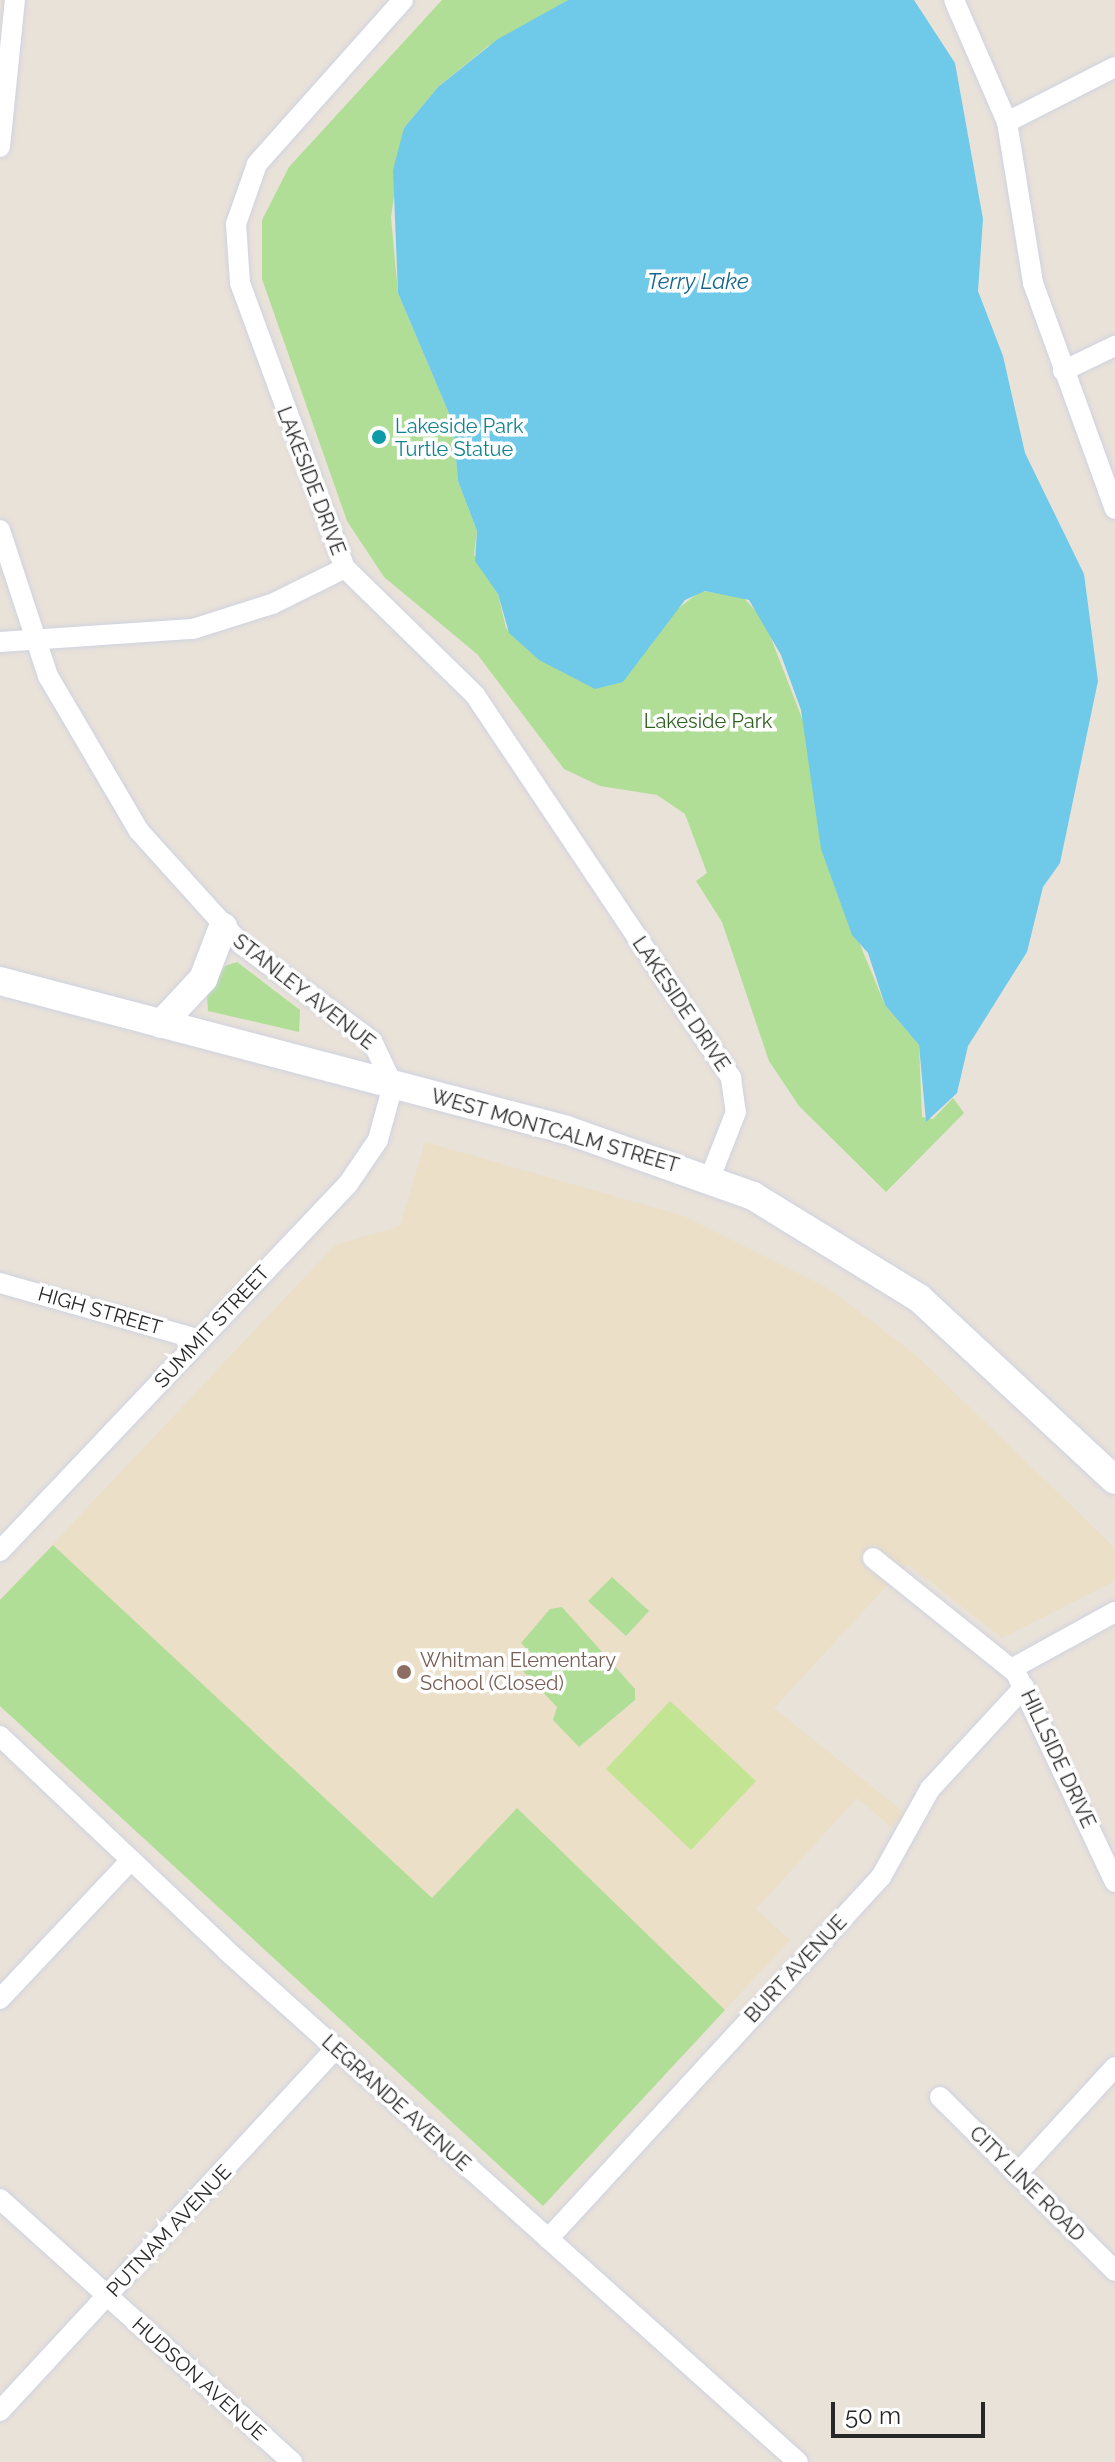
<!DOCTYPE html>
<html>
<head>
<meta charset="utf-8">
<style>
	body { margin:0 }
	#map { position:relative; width:1115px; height:2462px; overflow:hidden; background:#e9e2d9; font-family:Raleway,sans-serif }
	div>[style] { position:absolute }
	.education>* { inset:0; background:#ebdfc8 }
	.green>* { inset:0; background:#b0de97 }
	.pitch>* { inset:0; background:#c3e593 }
	.water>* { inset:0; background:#6fc9e8 }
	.roads { filter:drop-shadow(0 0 2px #ced2e0) drop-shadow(0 0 2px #ced2e0) }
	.minor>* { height:20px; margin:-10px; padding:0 10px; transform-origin:10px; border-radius:10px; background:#fff }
	.secondary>* { height:28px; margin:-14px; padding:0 14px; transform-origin:14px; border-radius:14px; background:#fff }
	.dots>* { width:22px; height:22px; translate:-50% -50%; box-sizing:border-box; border:4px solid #fff; border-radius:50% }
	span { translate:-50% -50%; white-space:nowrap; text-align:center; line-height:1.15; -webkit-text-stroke:7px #fff; paint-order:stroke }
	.culture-label { font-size:20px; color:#0d838f }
	.left { translate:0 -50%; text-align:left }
	.street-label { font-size:20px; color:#272727 }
	.park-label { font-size:20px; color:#2b5f1c }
	.education-label { font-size:20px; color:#785e54 }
	.water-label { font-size:22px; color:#13668f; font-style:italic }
	.scale { position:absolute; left:831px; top:2402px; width:154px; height:36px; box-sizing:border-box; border:4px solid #272727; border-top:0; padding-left:10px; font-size:24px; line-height:28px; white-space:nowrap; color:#272727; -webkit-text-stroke:6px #fff; paint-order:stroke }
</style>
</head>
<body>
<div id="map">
	<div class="education">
		<i style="clip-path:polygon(425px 1142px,684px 1216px,828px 1288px,917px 1356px,1115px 1548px,1115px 1581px,1002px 1638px,907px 1564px,774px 1708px,905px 1813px,891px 1827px,857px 1798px,756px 1909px,790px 1940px,543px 2206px,0 1600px,335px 1245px,400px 1226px)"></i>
	</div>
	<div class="green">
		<i style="clip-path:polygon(442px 0,568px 0,487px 47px,438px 87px,404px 128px,391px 217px,398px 293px,453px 423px,458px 481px,477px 531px,474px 555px,498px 594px,506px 628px,539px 660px,638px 662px,668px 616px,701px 591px,742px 596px,764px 620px,805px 726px,826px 862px,885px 1005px,919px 1045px,922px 1117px,933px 1119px,953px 1098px,964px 1113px,886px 1192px,799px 1106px,769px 1061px,722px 922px,696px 881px,707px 873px,685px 814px,657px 795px,600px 786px,564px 769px,477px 654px,384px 577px,347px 521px,262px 279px,262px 220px,289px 167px)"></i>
		<i style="clip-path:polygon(237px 962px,300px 1010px,299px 1032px,208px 1011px,207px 995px,225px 966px)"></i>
		<i style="clip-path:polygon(53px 1545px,432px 1898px,517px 1808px,725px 2010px,543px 2206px,0 1706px,0 1600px)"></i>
		<i style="clip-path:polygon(612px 1577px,649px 1611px,626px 1636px,588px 1601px)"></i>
		<i style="clip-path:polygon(562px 1607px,635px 1689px,635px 1700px,579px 1747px,553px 1720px,557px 1707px,522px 1670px,535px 1657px,521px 1643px,550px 1609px)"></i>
	</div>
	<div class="pitch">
		<i style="clip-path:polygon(670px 1701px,756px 1781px,691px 1850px,606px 1769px)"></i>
	</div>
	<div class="water">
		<i style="clip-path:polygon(568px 0,914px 0,955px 63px,983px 219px,978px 291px,1003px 356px,1025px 453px,1084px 574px,1098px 681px,1060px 863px,1043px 887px,1027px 952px,968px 1046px,957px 1093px,926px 1122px,919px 1045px,885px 1005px,868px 953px,852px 935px,821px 849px,801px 710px,781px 655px,749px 600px,705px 591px,685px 600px,623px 682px,595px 689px,539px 660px,509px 633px,498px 594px,475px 561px,477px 531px,458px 481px,453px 423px,398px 293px,393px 170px,404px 128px,438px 87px,498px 39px)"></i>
	</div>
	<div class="roads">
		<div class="minor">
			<i style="left:403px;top:0;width:220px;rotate:131.7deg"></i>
			<i style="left:257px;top:164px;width:64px;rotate:109.3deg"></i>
			<i style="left:236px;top:224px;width:59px;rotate:86.1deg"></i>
			<i style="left:240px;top:283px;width:304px;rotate:69.8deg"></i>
			<i style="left:345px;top:568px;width:182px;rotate:44.3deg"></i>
			<i style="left:475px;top:695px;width:461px;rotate:56.2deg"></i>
			<i style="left:731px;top:1078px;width:34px;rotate:82deg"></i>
			<i style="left:736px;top:1112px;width:71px;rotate:111.5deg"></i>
			<i style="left:954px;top:0;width:133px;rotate:66.5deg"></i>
			<i style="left:1007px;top:122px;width:163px;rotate:80.8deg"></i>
			<i style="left:1033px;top:283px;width:240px;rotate:70.1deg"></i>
			<i style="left:1007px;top:122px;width:121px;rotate:-27deg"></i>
			<i style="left:0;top:147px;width:148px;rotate:-84.2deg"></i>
			<i style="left:1063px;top:371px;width:58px;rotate:-25.7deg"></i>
			<i style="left:0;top:530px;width:154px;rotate:71.8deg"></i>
			<i style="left:48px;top:676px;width:180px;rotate:59.6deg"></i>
			<i style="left:139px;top:831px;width:152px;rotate:47.9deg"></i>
			<i style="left:241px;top:944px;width:163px;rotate:36.5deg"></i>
			<i style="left:372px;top:1041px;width:49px;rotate:64.5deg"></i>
			<i style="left:393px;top:1085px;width:57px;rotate:105.3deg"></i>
			<i style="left:378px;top:1140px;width:53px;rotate:124.3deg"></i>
			<i style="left:348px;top:1184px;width:506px;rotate:133.48deg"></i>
			<i style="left:0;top:642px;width:193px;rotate:-3.9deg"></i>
			<i style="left:193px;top:629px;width:83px;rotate:-17.6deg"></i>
			<i style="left:272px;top:604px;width:81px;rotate:-26.3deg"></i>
			<i style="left:0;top:1283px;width:208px;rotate:15.9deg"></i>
			<i style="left:873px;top:1558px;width:184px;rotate:38.8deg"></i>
			<i style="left:1016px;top:1673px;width:231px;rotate:64.7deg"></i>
			<i style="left:1013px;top:1668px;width:116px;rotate:-28.8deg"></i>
			<i style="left:0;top:1736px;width:313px;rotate:43.4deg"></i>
			<i style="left:227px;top:1951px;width:766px;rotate:41.83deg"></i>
			<i style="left:0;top:1999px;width:191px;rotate:-46.7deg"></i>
			<i style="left:940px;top:2097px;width:247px;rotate:44.8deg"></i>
			<i style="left:1017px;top:2174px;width:145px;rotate:-47.5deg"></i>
			<i style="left:0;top:2199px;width:393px;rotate:42deg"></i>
			<i style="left:548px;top:2239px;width:492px;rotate:-47.4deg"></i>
			<i style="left:881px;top:1877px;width:101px;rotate:-60.9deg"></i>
			<i style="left:930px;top:1789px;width:139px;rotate:-47.3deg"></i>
			<i style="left:0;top:2411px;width:493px;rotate:-47.2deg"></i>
		</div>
		<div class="secondary">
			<i style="left:0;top:981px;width:586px;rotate:14.72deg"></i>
			<i style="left:567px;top:1130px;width:197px;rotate:19.5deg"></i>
			<i style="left:753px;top:1196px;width:195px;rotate:31.6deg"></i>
			<i style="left:919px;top:1298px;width:267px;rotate:42.9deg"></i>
			<i style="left:161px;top:1024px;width:62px;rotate:-47deg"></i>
			<i style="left:203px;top:979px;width:56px;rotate:-69deg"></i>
		</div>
	</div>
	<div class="dots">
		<i style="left:379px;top:437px;background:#0f9aa8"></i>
		<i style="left:404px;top:1672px;background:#8d6e63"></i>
	</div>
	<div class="culture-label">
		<span class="left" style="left:395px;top:438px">Lakeside Park<br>Turtle Statue</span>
	</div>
	<div class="street-label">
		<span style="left:311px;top:481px;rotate:69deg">LAKESIDE DRIVE</span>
		<span style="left:304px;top:992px;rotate:38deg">STANLEY AVENUE</span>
		<span style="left:681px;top:1004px;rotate:56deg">LAKESIDE DRIVE</span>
		<span style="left:555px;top:1131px;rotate:16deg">WEST MONTCALM STREET</span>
		<span style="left:100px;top:1311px;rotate:16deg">HIGH STREET</span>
		<span style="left:212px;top:1327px;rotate:-47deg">SUMMIT STREET</span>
		<span style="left:1058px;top:1759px;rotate:65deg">HILLSIDE DRIVE</span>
		<span style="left:796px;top:1969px;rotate:-47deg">BURT AVENUE</span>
		<span style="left:396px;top:2103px;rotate:42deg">LEGRANDE AVENUE</span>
		<span style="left:1027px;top:2184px;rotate:45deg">CITY LINE ROAD</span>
		<span style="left:169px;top:2231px;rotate:-47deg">PUTNAM AVENUE</span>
		<span style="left:199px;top:2379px;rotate:42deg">HUDSON AVENUE</span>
	</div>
	<div class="park-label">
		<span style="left:708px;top:721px">Lakeside Park</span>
	</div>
	<div class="education-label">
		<span class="left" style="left:420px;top:1672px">Whitman Elementary<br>School (Closed)</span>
	</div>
	<div class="water-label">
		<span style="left:698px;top:282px">Terry Lake</span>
	</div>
	<div class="scale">50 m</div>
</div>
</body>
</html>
